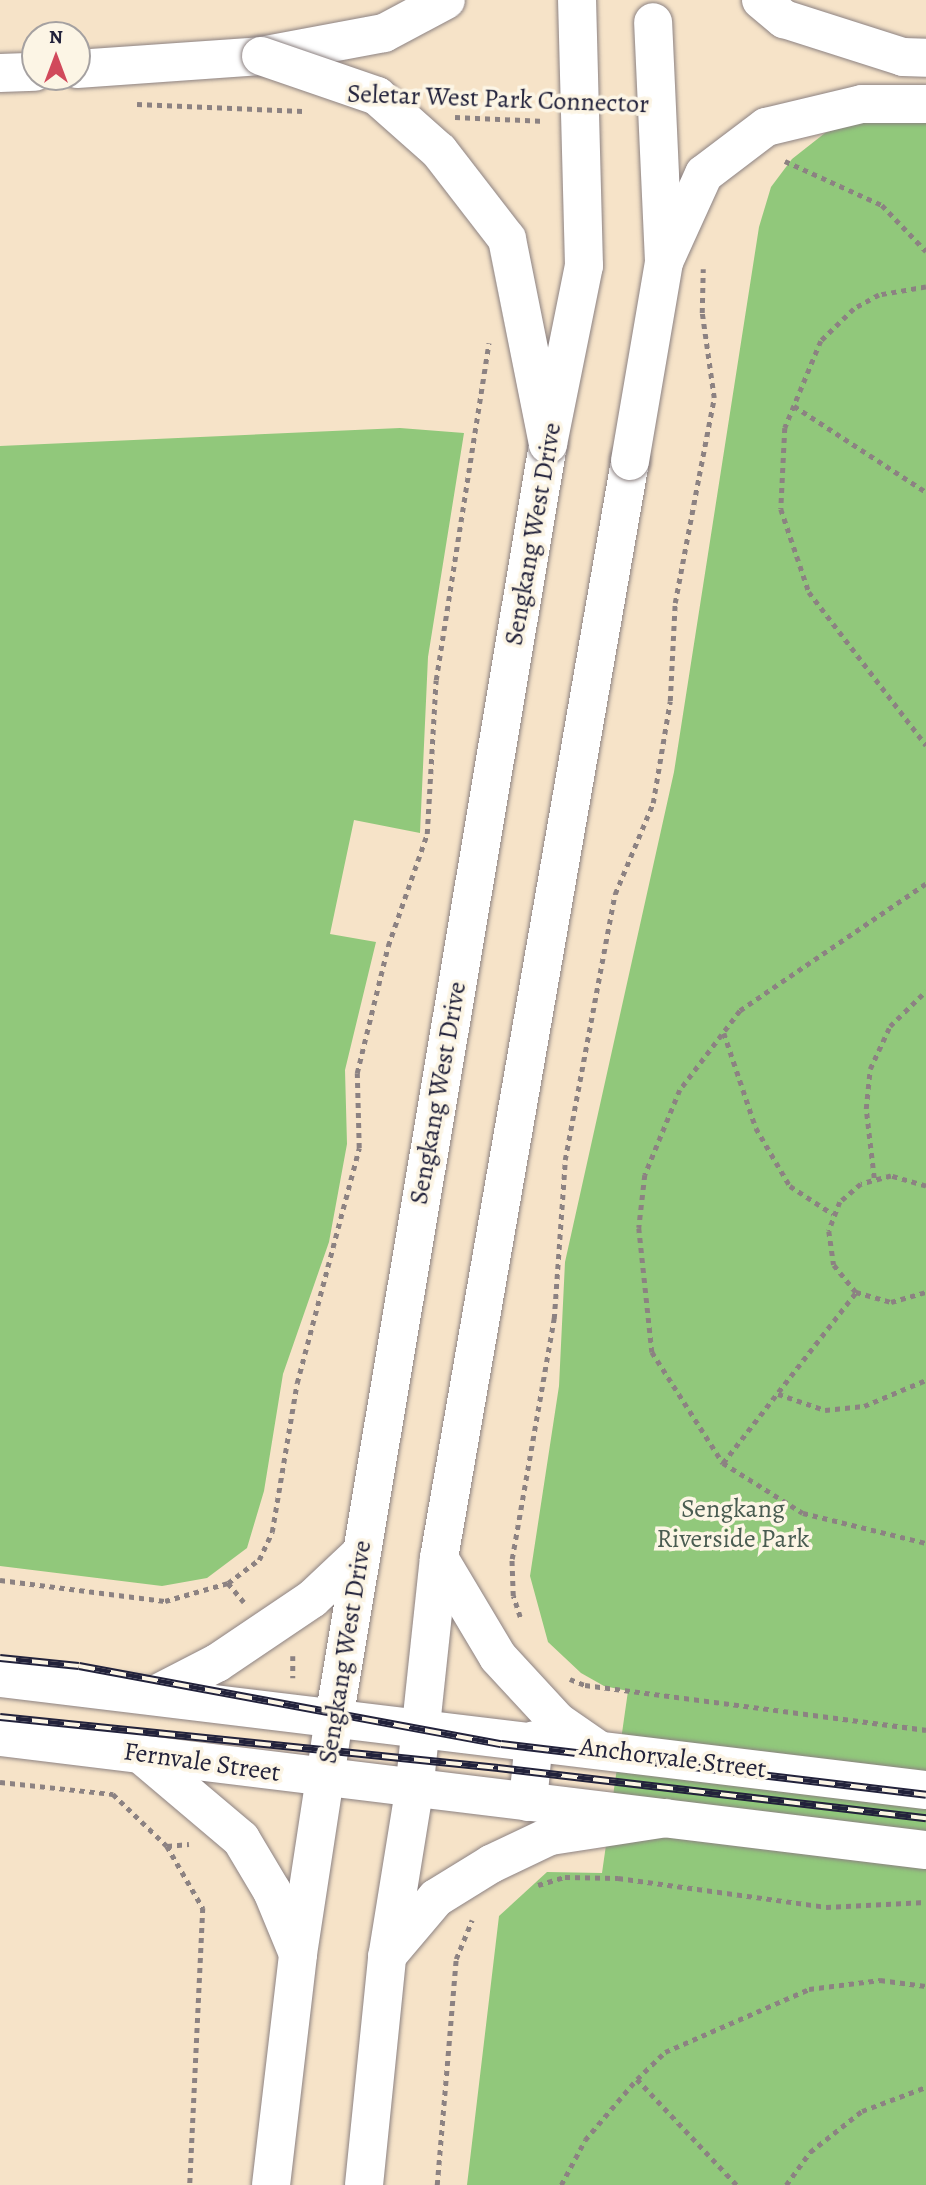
<!DOCTYPE html>
<html>
<head>
<meta charset="utf-8">
<style>
	body { margin:0 }
	#map { position:relative; width:926px; height:2185px; overflow:hidden; background:#f6e3c8; font-family:Alegreya,serif }
	div>[style] { position:absolute }
	.green>* { inset:0; background:#91c87b }
	.path>* { height:4.5px; margin-top:-2.25px; transform-origin:0; background:repeating-linear-gradient(90deg,#8c8282 0 5px,transparent 0 10px) }
	.roads { filter:drop-shadow(0 0 2px #8c8282) drop-shadow(0 0 2px #8c8282) }
	.tertiary>* { height:38px; margin:-19px; padding:0 19px; transform-origin:19px; border-radius:19px; background:#fff }
	.secondary>* { height:38px; margin:-19px; padding:0 19px; transform-origin:19px; border-radius:19px; background:#fff }
	.motorway>* { height:38px; margin:-19px; padding:0 19px; transform-origin:19px; border-radius:19px; background:#fff }
	.rail>* { height:8px; margin-top:-4px; transform-origin:0; background:repeating-linear-gradient(90deg,#fcf5e5 0 16px,#22223b 0 32px); box-sizing:border-box; border-block:2px solid #22223b }
	.path-bridge>* { height:4.5px; margin-top:-2.25px; transform-origin:0; background:repeating-linear-gradient(90deg,#8c8282 0 5px,transparent 0 10px) }
	.bridges { filter:drop-shadow(0 0 2px #8c8282) drop-shadow(0 0 2px #8c8282) }
	.secondary-bridge>* { height:38px; margin:-19px; padding:0 19px; transform-origin:19px; border-radius:19px; background:#fff }
	.motorway-bridge>* { height:38px; margin:-19px; padding:0 19px; transform-origin:19px; border-radius:19px; background:#fff }
	span { translate:-50% -50%; white-space:nowrap; text-align:center; line-height:1.15; -webkit-text-stroke:7px #fcf5e5; paint-order:stroke }
	.street-label { font-size:26px; color:#22223b }
	.park-label { font-size:26px; color:#495c51 }
	.north { position:absolute; left:21px; top:21px; width:70px; height:70px; box-sizing:border-box; background:#fcf5e5; border:2px solid #a5a1a1; border-radius:50%; rotate:0deg; font-size:19px; font-weight:700; line-height:28px; text-align:center; color:#22223b }
	.north::after { content:''; display:block; margin:auto; width:24px; height:32px; background:#d1495b; clip-path:polygon(50% 0,100% 100%,50% 72%,0 100%) }
</style>
</head>
<body>
<div id="map">
	<div class="green">
		<i style="clip-path:polygon(926px 109px,926px 2185px,467px 2185px,499px 1916px,547px 1872px,602px 1873px,628px 1691px,604px 1686px,581px 1673px,548px 1642px,530px 1576px,559px 1386px,565px 1262px,674px 772px,759px 227px,771px 187px,792px 159px,825px 133px,885px 110px)"></i>
		<i style="clip-path:polygon(400px 428px,464px 433px,428px 657px,420px 833px,354px 820px,330px 934px,376px 942px,345px 1070px,347px 1144px,329px 1242px,283px 1374px,264px 1491px,247px 1548px,207px 1578px,162px 1586px,0 1566px,0 446px)"></i>
	</div>
	<div class="path">
		<i style="left:137px;top:104px;width:166px;rotate:2.4deg"></i>
		<i style="left:455px;top:117px;width:90px;rotate:2.5deg"></i>
		<i style="left:785px;top:161px;width:107px;rotate:24.4deg"></i>
		<i style="left:882px;top:205px;width:64px;rotate:46.3deg"></i>
		<i style="left:926px;top:287px;width:48px;rotate:170.3deg"></i>
		<i style="left:879px;top:295px;width:29px;rotate:151deg"></i>
		<i style="left:854px;top:309px;width:46px;rotate:135.9deg"></i>
		<i style="left:821px;top:341px;width:94px;rotate:112.5deg"></i>
		<i style="left:785px;top:428px;width:81px;rotate:92.8deg"></i>
		<i style="left:781px;top:509px;width:88px;rotate:71.4deg"></i>
		<i style="left:809px;top:592px;width:193px;rotate:52.6deg"></i>
		<i style="left:794px;top:406px;width:158px;rotate:33.1deg"></i>
		<i style="left:926px;top:884px;width:225px;rotate:145.7deg"></i>
		<i style="left:740px;top:1011px;width:99px;rotate:127.2deg"></i>
		<i style="left:680px;top:1090px;width:92px;rotate:112.4deg"></i>
		<i style="left:645px;top:1175px;width:53px;rotate:96.5deg"></i>
		<i style="left:639px;top:1228px;width:125px;rotate:84deg"></i>
		<i style="left:652px;top:1352px;width:132px;rotate:57.4deg"></i>
		<i style="left:723px;top:1463px;width:94px;rotate:32deg"></i>
		<i style="left:803px;top:1513px;width:127px;rotate:13.7deg"></i>
		<i style="left:724px;top:1033px;width:100px;rotate:71.4deg"></i>
		<i style="left:756px;top:1128px;width:67px;rotate:59.6deg"></i>
		<i style="left:790px;top:1186px;width:51px;rotate:33.1deg"></i>
		<i style="left:874px;top:1178px;width:69px;rotate:-96.6deg"></i>
		<i style="left:866px;top:1109px;width:40px;rotate:-84.3deg"></i>
		<i style="left:870px;top:1069px;width:47px;rotate:-65.1deg"></i>
		<i style="left:890px;top:1026px;width:50px;rotate:-44.2deg"></i>
		<i style="left:926px;top:1186px;width:36px;rotate:-164deg"></i>
		<i style="left:891px;top:1176px;width:31px;rotate:165deg"></i>
		<i style="left:861px;top:1184px;width:28px;rotate:139deg"></i>
		<i style="left:840px;top:1202px;width:31px;rotate:111deg"></i>
		<i style="left:829px;top:1231px;width:34px;rotate:82deg"></i>
		<i style="left:834px;top:1265px;width:35px;rotate:51deg"></i>
		<i style="left:856px;top:1292px;width:36px;rotate:16deg"></i>
		<i style="left:891px;top:1302px;width:36px;rotate:-16deg"></i>
		<i style="left:778px;top:1394px;width:50px;rotate:18.8deg"></i>
		<i style="left:825px;top:1410px;width:39px;rotate:-6deg"></i>
		<i style="left:864px;top:1406px;width:67px;rotate:-22.8deg"></i>
		<i style="left:723px;top:1463px;width:217px;rotate:-52.1deg"></i>
		<i style="left:0;top:1580px;width:166px;rotate:7.3deg"></i>
		<i style="left:165px;top:1601px;width:66px;rotate:-15.9deg"></i>
		<i style="left:228px;top:1583px;width:25px;rotate:50deg"></i>
		<i style="left:228px;top:1583px;width:39px;rotate:-37deg"></i>
		<i style="left:259px;top:1560px;width:31px;rotate:-65deg"></i>
		<i style="left:272px;top:1532px;width:151px;rotate:-80.5deg"></i>
		<i style="left:297px;top:1383px;width:243px;rotate:-75.2deg"></i>
		<i style="left:359px;top:1148px;width:75px;rotate:-91.5deg"></i>
		<i style="left:357px;top:1073px;width:131px;rotate:-76.3deg"></i>
		<i style="left:388px;top:946px;width:119px;rotate:-70.8deg"></i>
		<i style="left:427px;top:834px;width:154px;rotate:-86.7deg"></i>
		<i style="left:436px;top:680px;width:341px;rotate:-81.1deg"></i>
		<i style="left:520px;top:1617px;width:22px;rotate:-108deg"></i>
		<i style="left:513px;top:1596px;width:37px;rotate:-92deg"></i>
		<i style="left:512px;top:1559px;width:244px;rotate:-80.1deg"></i>
		<i style="left:554px;top:1319px;width:159px;rotate:-86deg"></i>
		<i style="left:565px;top:1160px;width:271px;rotate:-79.4deg"></i>
		<i style="left:615px;top:894px;width:99px;rotate:-67.3deg"></i>
		<i style="left:653px;top:803px;width:103px;rotate:-80.5deg"></i>
		<i style="left:670px;top:701px;width:98px;rotate:-87.1deg"></i>
		<i style="left:675px;top:603px;width:129px;rotate:-79.3deg"></i>
		<i style="left:293px;top:1656px;width:22px;rotate:90deg"></i>
		<i style="left:570px;top:1679px;width:16px;rotate:22deg"></i>
		<i style="left:585px;top:1685px;width:344px;rotate:7.5deg"></i>
		<i style="left:0;top:1782px;width:114px;rotate:6.1deg"></i>
		<i style="left:113px;top:1794px;width:75px;rotate:43.9deg"></i>
		<i style="left:167px;top:1846px;width:22px;rotate:-5deg"></i>
		<i style="left:167px;top:1846px;width:72px;rotate:59.9deg"></i>
		<i style="left:203px;top:1908px;width:277px;rotate:92.7deg"></i>
		<i style="left:538px;top:1885px;width:28px;rotate:-17deg"></i>
		<i style="left:565px;top:1877px;width:53px;rotate:1.1deg"></i>
		<i style="left:618px;top:1878px;width:210px;rotate:7.9deg"></i>
		<i style="left:826px;top:1907px;width:100px;rotate:-2.9deg"></i>
		<i style="left:637px;top:2079px;width:146px;rotate:46.7deg"></i>
		<i style="left:437px;top:2185px;width:227px;rotate:-85.2deg"></i>
		<i style="left:456px;top:1959px;width:42px;rotate:-67.7deg"></i>
		<i style="left:561px;top:2185px;width:51px;rotate:-61.9deg"></i>
		<i style="left:585px;top:2140px;width:80px;rotate:-49.6deg"></i>
		<i style="left:637px;top:2079px;width:39px;rotate:-44deg"></i>
		<i style="left:665px;top:2052px;width:157px;rotate:-23.6deg"></i>
		<i style="left:809px;top:1989px;width:72px;rotate:-7.2deg"></i>
		<i style="left:880px;top:1980px;width:46px;rotate:7.4deg"></i>
		<i style="left:786px;top:2185px;width:41px;rotate:-54deg"></i>
		<i style="left:810px;top:2152px;width:66px;rotate:-38.3deg"></i>
		<i style="left:862px;top:2111px;width:68px;rotate:-20.6deg"></i>
	</div>
	<div class="roads">
		<div class="tertiary">
			<i style="left:0;top:1678px;width:933px;rotate:6.9deg"></i>
			<i style="left:0;top:1737px;width:933px;rotate:6.96deg"></i>
			<i style="left:528px;top:1802px;width:62px;rotate:-84.5deg"></i>
		</div>
		<div class="secondary">
			<i style="left:439px;top:1558px;width:115px;rotate:59.2deg"></i>
			<i style="left:498px;top:1657px;width:87px;rotate:47.3deg"></i>
			<i style="left:557px;top:1721px;width:47px;rotate:34.7deg"></i>
			<i style="left:153px;top:1696px;width:72px;rotate:-27.3deg"></i>
			<i style="left:217px;top:1663px;width:115px;rotate:-34deg"></i>
			<i style="left:312px;top:1599px;width:67px;rotate:-43.2deg"></i>
			<i style="left:138px;top:1752px;width:135px;rotate:40.2deg"></i>
			<i style="left:241px;top:1839px;width:61px;rotate:59.2deg"></i>
			<i style="left:272px;top:1891px;width:68px;rotate:67.6deg"></i>
			<i style="left:387px;top:1956px;width:76px;rotate:-49.8deg"></i>
			<i style="left:436px;top:1898px;width:65px;rotate:-31.7deg"></i>
			<i style="left:491px;top:1864px;width:65px;rotate:-25.4deg"></i>
			<i style="left:550px;top:1836px;width:117px;rotate:-8.8deg"></i>
			<i style="left:271px;top:2185px;width:233px;rotate:-83.3deg"></i>
			<i style="left:298px;top:1954px;width:238px;rotate:-81.3deg"></i>
			<i style="left:334px;top:1719px;width:1293px;rotate:-80.47deg"></i>
			<i style="left:364px;top:2185px;width:228px;rotate:-84.2deg"></i>
			<i style="left:387px;top:1958px;width:169px;rotate:-80.8deg"></i>
			<i style="left:414px;top:1791px;width:234px;rotate:-83.9deg"></i>
			<i style="left:439px;top:1558px;width:1114px;rotate:-80.12deg"></i>
		</div>
		<div class="motorway">
			<i style="left:761px;top:0;width:30px;rotate:40deg"></i>
			<i style="left:784px;top:19px;width:125px;rotate:17.7deg"></i>
			<i style="left:903px;top:57px;width:23px;rotate:2deg"></i>
			<i style="left:77px;top:69px;width:184px;rotate:-4deg"></i>
			<i style="left:261px;top:56px;width:125px;rotate:-10.6deg"></i>
			<i style="left:384px;top:33px;width:70px;rotate:-28deg"></i>
			<i style="left:0;top:73px;width:35px;rotate:-2deg"></i>
		</div>
	</div>
	<div class="rail">
		<i style="left:0;top:1658px;width:79px;rotate:5.8deg"></i>
		<i style="left:79px;top:1666px;width:429px;rotate:10.5deg"></i>
		<i style="left:501px;top:1744px;width:428px;rotate:6.8deg"></i>
		<i style="left:0;top:1717px;width:501px;rotate:5.85deg"></i>
		<i style="left:498px;top:1768px;width:431px;rotate:6.7deg"></i>
	</div>
	<div class="path-bridge">
		<i style="left:699px;top:476px;width:79px;rotate:-79.1deg"></i>
		<i style="left:714px;top:398px;width:86px;rotate:-98deg"></i>
		<i style="left:702px;top:313px;width:44px;rotate:-88.7deg"></i>
	</div>
	<div class="bridges">
		<div class="secondary-bridge">
			<i style="left:548px;top:444px;width:182px;rotate:-78.6deg"></i>
			<i style="left:584px;top:266px;width:266px;rotate:-91.5deg"></i>
			<i style="left:630px;top:461px;width:202px;rotate:-80.3deg"></i>
			<i style="left:664px;top:262px;width:240px;rotate:-92.6deg"></i>
		</div>
		<div class="motorway-bridge">
			<i style="left:261px;top:56px;width:123px;rotate:19deg"></i>
			<i style="left:377px;top:96px;width:83px;rotate:41.6deg"></i>
			<i style="left:439px;top:151px;width:111px;rotate:52.3deg"></i>
			<i style="left:507px;top:239px;width:209px;rotate:78.7deg"></i>
			<i style="left:664px;top:262px;width:97px;rotate:-65.6deg"></i>
			<i style="left:704px;top:174px;width:78px;rotate:-37.2deg"></i>
			<i style="left:766px;top:127px;width:99px;rotate:-13.5deg"></i>
			<i style="left:862px;top:104px;width:64px"></i>
		</div>
	</div>
	<div class="street-label">
		<span style="left:498px;top:99px;rotate:2deg">Seletar West Park Connector</span>
		<span style="left:533px;top:534px;rotate:-80deg">Sengkang West Drive</span>
		<span style="left:438px;top:1093px;rotate:-80deg">Sengkang West Drive</span>
		<span style="left:345px;top:1652px;rotate:-81deg">Sengkang West Drive</span>
		<span style="left:673px;top:1758px;rotate:7deg">Anchorvale Street</span>
		<span style="left:202px;top:1762px;rotate:8deg">Fernvale Street</span>
	</div>
	<div class="park-label">
		<span style="left:733px;top:1524px">Sengkang<br>Riverside Park</span>
	</div>
	<div class="north">N</div>
</div>
</body>
</html>
